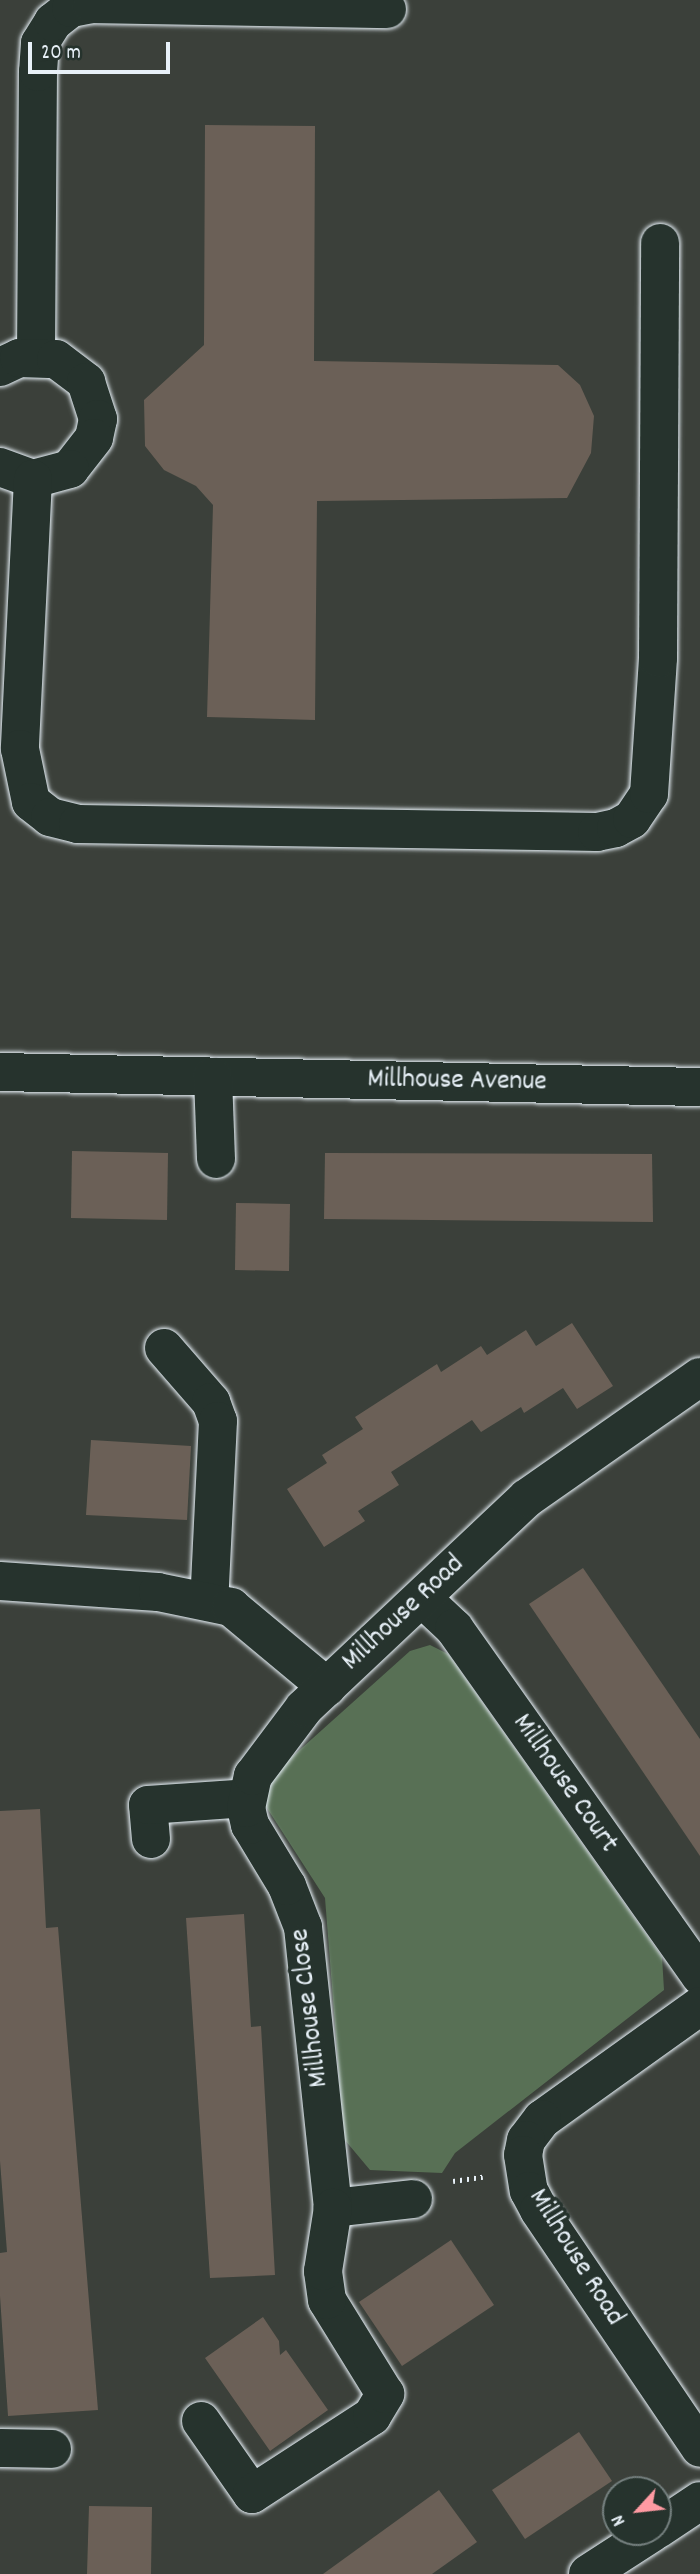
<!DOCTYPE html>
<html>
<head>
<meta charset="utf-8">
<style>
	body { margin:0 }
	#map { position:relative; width:700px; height:2574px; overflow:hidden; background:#3b403a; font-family:Dekko,sans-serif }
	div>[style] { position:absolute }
	.green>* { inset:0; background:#587055 }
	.building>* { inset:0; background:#6b6057 }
	.path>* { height:4.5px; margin-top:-2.25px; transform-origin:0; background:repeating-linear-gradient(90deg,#e8f1f8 0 2px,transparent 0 7px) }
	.roads { filter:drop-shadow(0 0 2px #e8f1f8) drop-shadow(0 0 2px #e8f1f8) }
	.minor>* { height:38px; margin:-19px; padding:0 19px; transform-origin:19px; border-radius:19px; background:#26332d }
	span { translate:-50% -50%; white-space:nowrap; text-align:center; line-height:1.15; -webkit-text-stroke:7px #26332d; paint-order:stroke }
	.street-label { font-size:28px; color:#e8f1f8 }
	.north { position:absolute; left:602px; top:2476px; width:70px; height:70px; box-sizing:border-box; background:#26332d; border:2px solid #747f7e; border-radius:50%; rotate:243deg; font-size:19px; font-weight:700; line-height:28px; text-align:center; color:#e8f1f8 }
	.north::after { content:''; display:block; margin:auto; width:24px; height:32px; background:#ff9aa2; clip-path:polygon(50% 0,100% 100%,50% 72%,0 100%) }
	.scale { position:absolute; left:28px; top:42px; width:142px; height:32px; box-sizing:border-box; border:4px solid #e8f1f8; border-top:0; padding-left:9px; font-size:21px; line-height:24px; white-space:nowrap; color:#e8f1f8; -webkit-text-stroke:5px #26332d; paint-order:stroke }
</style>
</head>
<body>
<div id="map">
	<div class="green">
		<i style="clip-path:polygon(430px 1645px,448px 1654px,662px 1957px,664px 1990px,455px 2153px,442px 2173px,370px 2170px,344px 2139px,325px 1898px,265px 1805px,274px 1773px,410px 1651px)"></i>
	</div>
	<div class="building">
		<i style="clip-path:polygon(205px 125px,315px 126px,314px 361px,558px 365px,580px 385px,594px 416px,591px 453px,567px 498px,317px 501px,315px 720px,207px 717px,213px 505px,196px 486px,164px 470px,145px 446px,144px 400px,204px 345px)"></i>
		<i style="clip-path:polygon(72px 1151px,168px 1153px,167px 1220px,71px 1218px)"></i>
		<i style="clip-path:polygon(325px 1153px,652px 1154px,653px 1222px,324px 1219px)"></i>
		<i style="clip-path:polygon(236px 1203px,290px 1204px,289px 1271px,235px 1270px)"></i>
		<i style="clip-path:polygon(572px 1323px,613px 1386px,577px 1409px,563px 1388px,524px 1413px,521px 1407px,481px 1432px,472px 1420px,391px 1472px,399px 1485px,358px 1511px,365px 1521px,324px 1547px,287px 1489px,327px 1463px,322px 1455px,363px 1429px,355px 1417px,437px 1364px,441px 1372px,481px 1346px,487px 1355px,526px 1330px,536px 1346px)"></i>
		<i style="clip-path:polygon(91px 1440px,191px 1446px,187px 1520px,86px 1515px)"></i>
		<i style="clip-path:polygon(583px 1568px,700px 1739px,700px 1856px,529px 1604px)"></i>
		<i style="clip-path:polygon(40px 1809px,46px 1928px,58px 1927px,98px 2410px,8px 2416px,0 2296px,0 2253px,7px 2252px,0 2161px,0 1811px)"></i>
		<i style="clip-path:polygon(244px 1914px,251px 2027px,261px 2026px,275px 2275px,210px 2278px,186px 1918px)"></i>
		<i style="clip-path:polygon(451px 2240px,494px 2305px,402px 2366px,359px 2302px)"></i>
		<i style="clip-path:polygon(263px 2317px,279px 2341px,280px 2355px,286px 2350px,328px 2410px,270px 2451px,205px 2358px)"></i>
		<i style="clip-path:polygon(579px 2432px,612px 2481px,525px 2539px,492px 2490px)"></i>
		<i style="clip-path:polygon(439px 2490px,477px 2542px,432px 2574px,323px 2574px)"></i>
		<i style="clip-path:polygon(89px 2506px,152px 2507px,151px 2574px,87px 2574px)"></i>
	</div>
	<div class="path">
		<i style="left:453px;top:2181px;width:30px;rotate:-8deg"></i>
	</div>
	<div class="roads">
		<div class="minor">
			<i style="left:36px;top:355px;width:283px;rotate:-89.6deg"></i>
			<i style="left:38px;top:72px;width:29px;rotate:-86deg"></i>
			<i style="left:40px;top:43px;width:25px;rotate:-58deg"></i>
			<i style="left:53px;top:22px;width:23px;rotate:-38deg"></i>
			<i style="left:71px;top:8px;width:21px;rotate:-11deg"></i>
			<i style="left:92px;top:4px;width:295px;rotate:1deg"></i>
			<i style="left:0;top:367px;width:21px;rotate:-25deg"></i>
			<i style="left:19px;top:358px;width:37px;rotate:2deg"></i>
			<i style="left:56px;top:359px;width:38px;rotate:37deg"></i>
			<i style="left:86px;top:382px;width:39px;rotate:72deg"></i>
			<i style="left:98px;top:419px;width:19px;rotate:102deg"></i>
			<i style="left:94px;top:438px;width:39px;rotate:128deg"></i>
			<i style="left:70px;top:469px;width:38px;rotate:165deg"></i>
			<i style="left:33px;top:479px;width:35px;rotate:-160deg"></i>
			<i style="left:33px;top:479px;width:270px;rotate:92.8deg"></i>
			<i style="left:20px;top:749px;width:54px;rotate:78.3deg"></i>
			<i style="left:31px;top:802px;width:24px;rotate:38deg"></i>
			<i style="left:50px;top:817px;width:29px;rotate:14deg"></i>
			<i style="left:78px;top:824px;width:519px;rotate:0.88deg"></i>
			<i style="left:597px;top:832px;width:19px;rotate:-12deg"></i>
			<i style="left:616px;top:828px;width:18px;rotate:-29deg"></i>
			<i style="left:632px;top:819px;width:30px;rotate:-56deg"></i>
			<i style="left:649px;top:794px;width:136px;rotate:-86.2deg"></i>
			<i style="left:658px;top:658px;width:415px;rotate:-89.7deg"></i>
			<i style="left:0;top:1072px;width:700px;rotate:1.23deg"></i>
			<i style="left:213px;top:1077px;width:82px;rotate:87.9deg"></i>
			<i style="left:164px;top:1348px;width:72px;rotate:49deg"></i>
			<i style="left:211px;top:1402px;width:20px;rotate:70deg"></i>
			<i style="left:218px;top:1421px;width:181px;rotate:92.8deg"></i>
			<i style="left:0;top:1581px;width:158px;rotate:4deg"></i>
			<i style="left:158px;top:1592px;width:75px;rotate:11.6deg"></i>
			<i style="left:231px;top:1607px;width:125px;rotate:39.8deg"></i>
			<i style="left:422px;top:1598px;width:44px;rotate:43.2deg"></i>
			<i style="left:454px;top:1628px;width:426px;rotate:54.7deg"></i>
			<i style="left:151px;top:1839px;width:34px;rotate:-95deg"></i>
			<i style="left:148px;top:1805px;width:99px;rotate:-4deg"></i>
			<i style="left:700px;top:2006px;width:194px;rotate:144.4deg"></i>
			<i style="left:542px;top:2119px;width:26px;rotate:127deg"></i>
			<i style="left:526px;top:2140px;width:15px;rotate:101deg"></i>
			<i style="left:523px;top:2155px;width:36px;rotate:81deg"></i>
			<i style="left:529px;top:2191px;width:21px;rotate:62deg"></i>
			<i style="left:539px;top:2210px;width:287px;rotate:55.9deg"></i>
			<i style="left:413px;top:2199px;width:81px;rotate:173.6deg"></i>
			<i style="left:333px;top:2208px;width:283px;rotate:-96.1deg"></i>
			<i style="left:303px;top:1927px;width:44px;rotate:-111.3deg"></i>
			<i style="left:287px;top:1886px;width:71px;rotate:-121.2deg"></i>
			<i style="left:250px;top:1825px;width:17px;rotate:-103deg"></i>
			<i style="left:246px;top:1808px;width:33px;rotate:-78deg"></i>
			<i style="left:253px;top:1776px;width:85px;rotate:-53.1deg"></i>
			<i style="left:304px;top:1708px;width:306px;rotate:-43.3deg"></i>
			<i style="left:527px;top:1498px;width:211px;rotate:-35deg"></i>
			<i style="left:201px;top:2421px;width:89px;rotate:55.1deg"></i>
			<i style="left:252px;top:2494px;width:143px;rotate:-33deg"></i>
			<i style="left:372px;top:2416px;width:26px;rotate:-59deg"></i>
			<i style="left:385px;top:2394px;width:110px;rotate:-121.7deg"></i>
			<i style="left:327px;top:2300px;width:29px;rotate:-98deg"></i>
			<i style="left:323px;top:2271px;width:64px;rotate:-81deg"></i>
			<i style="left:0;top:2448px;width:52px;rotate:1.1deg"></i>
			<i style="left:658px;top:2529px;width:50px;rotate:-33.7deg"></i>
			<i style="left:588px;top:2574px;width:77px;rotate:-32.9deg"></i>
		</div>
	</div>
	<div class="street-label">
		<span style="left:457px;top:1082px;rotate:1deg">Millhouse Avenue</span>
		<span style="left:404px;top:1614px;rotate:-43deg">Millhouse Road</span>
		<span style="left:564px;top:1784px;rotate:55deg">Millhouse Court</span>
		<span style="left:311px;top:2008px;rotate:-97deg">Millhouse Close</span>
		<span style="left:575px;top:2258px;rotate:58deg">Millhouse Road</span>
	</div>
	<div class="north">N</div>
	<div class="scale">20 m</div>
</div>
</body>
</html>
